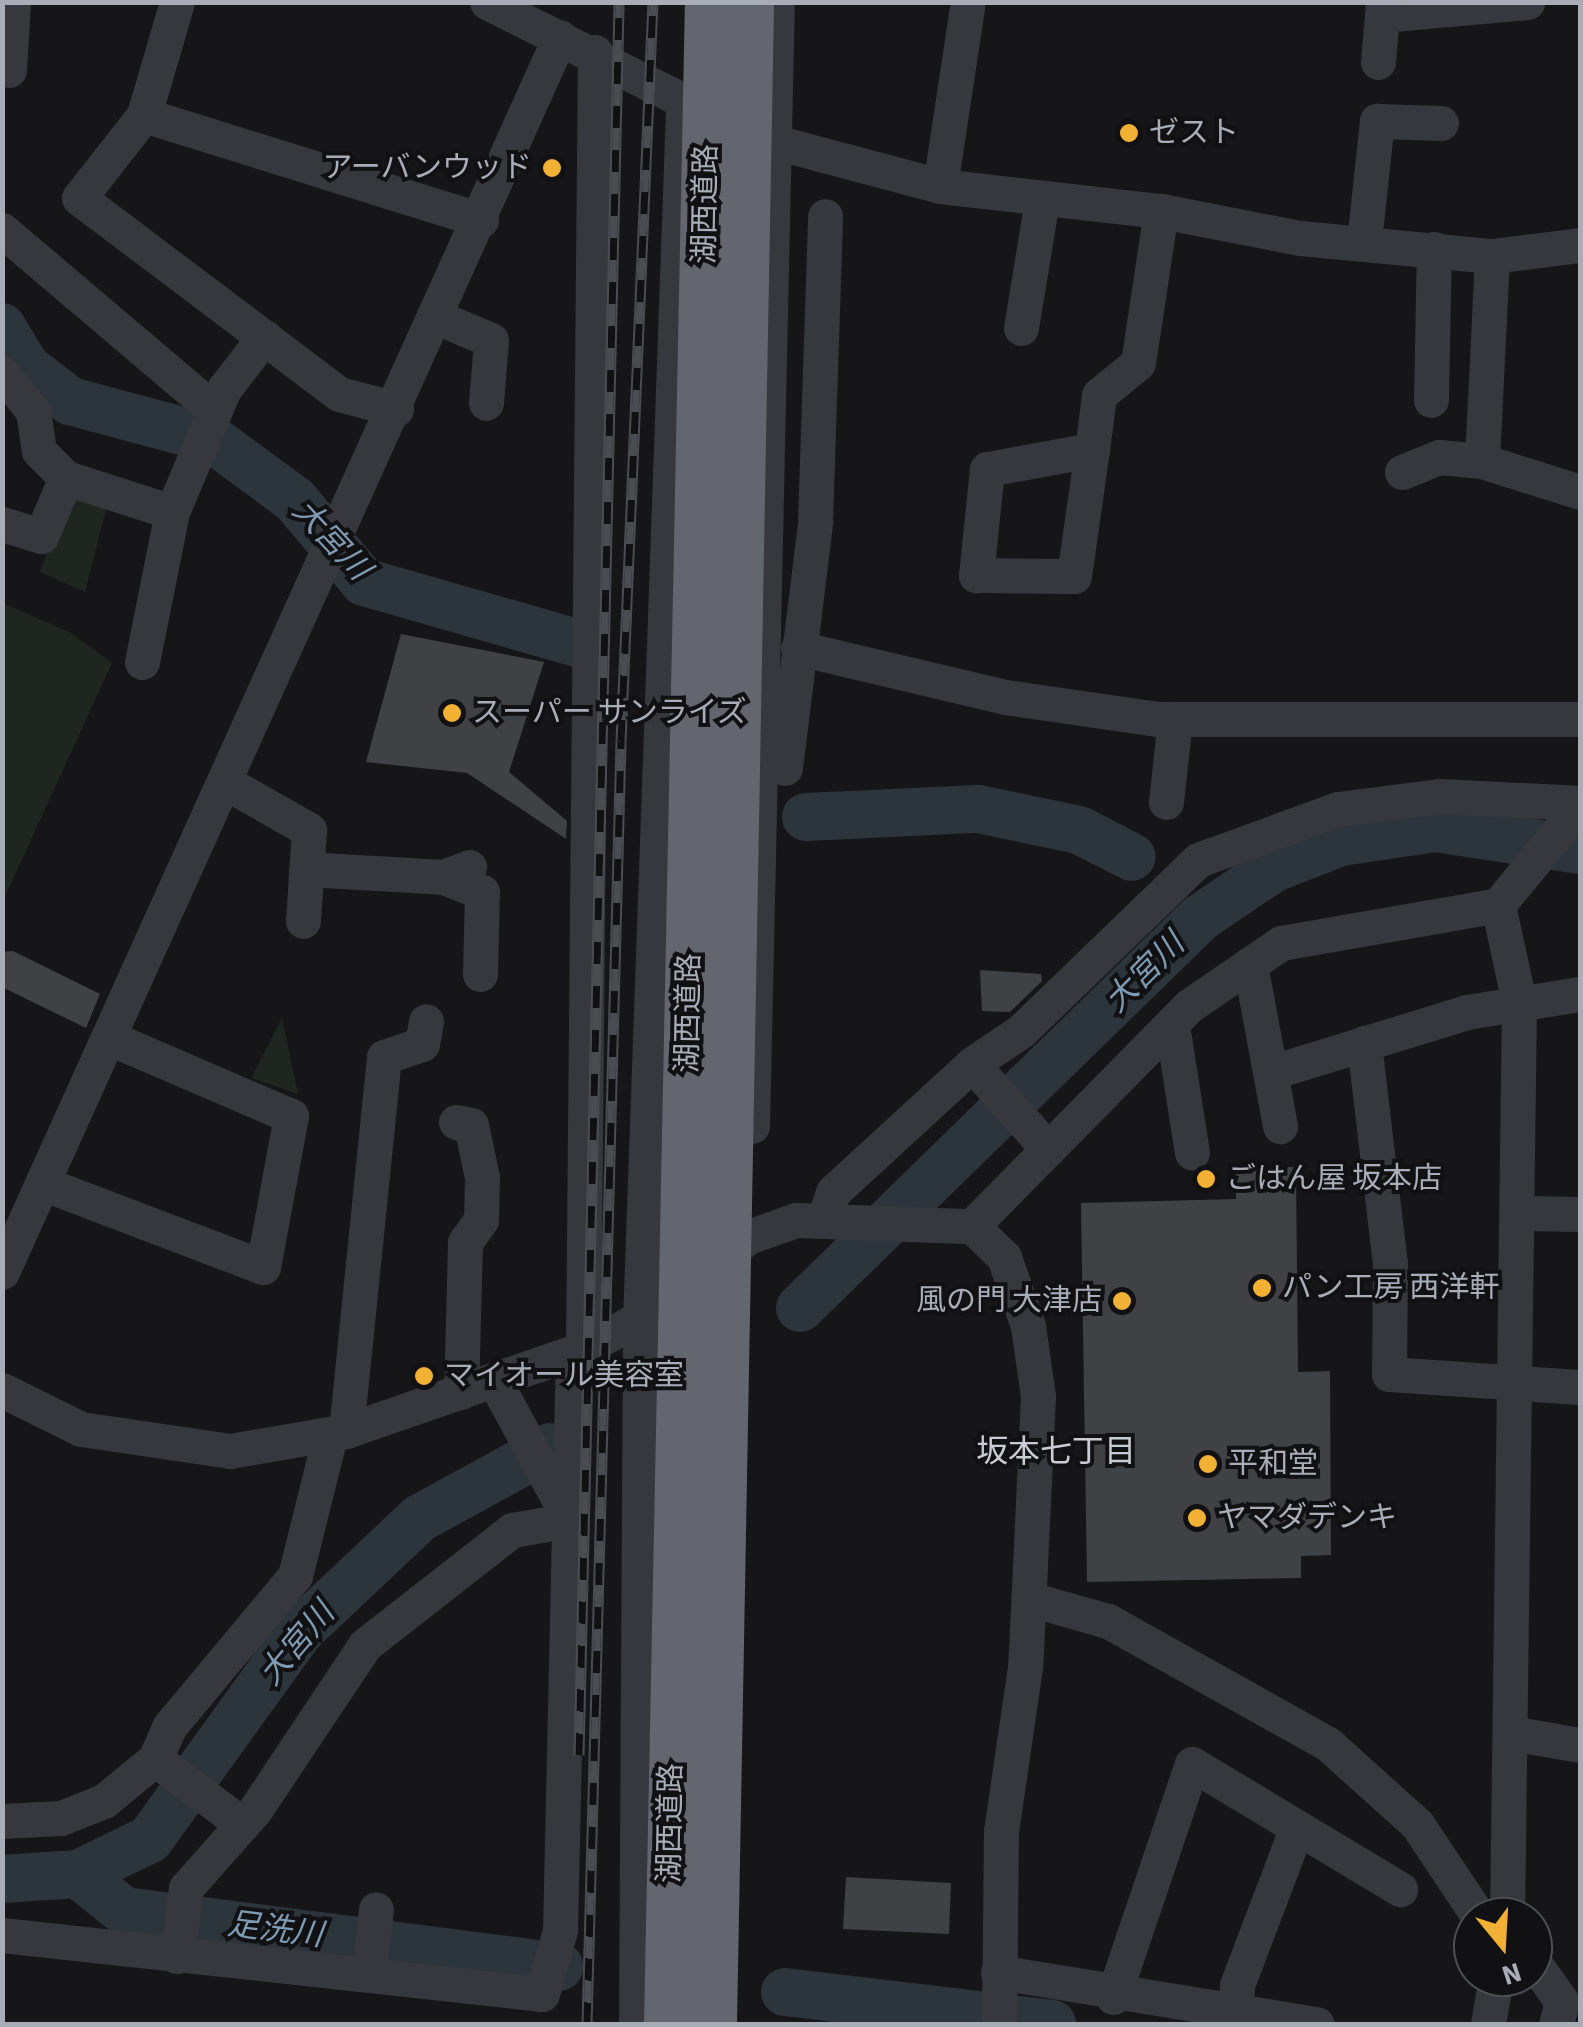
<!DOCTYPE html>
<html>
<head>
<meta charset="utf-8">
<style>
	body { margin:0 }
	#map { position:relative; width:1583px; height:2027px; overflow:hidden; background:#161618; font-family:"Source Sans 3","Noto Sans JP",sans-serif }
	div>[style] { position:absolute }
	.green>* { inset:0; background:#1e261f }
	.river>* { height:48px; margin:-24px; padding:0 24px; transform-origin:24px; border-radius:24px; background:#2c353c }
	.building>* { inset:0; background:#404145 }
	.minor>* { height:35px; margin:-17.5px; padding:0 17.5px; transform-origin:17.5px; border-radius:17.5px; background:#37383d }
	.rail>* { height:11px; margin-top:-5.5px; transform-origin:0; background:repeating-linear-gradient(90deg,#111113 0 22px,#4a4c52 0 44px); box-sizing:border-box; border-block:2px solid #4a4c52 }
	.highway-bridge>* { height:50px; margin:-25px; padding:0 25px; transform-origin:25px; border-radius:25px; background:#63666e }
	.dots>* { width:28px; height:28px; translate:-50% -50%; box-sizing:border-box; border:5px solid #111113; border-radius:50% }
	span { translate:-50% -50%; white-space:nowrap; text-align:center; line-height:1.15; -webkit-text-stroke:8px #111113; paint-order:stroke }
	.poi-label { font-size:30px; color:#a8adb8 }
	.left { translate:0 -50%; text-align:left }
	.right { translate:-100% -50%; text-align:right }
	.street-label { font-size:30px; color:#a8adb8 }
	.water-label { font-size:32px; color:#7f9bb3; font-style:italic }
	.neighbourhood-label { font-size:32px; color:#c9ccd4 }
	.frame { position:absolute; inset:0; border:5px solid #a8adb8; pointer-events:none }
	.north { position:absolute; left:1453px; top:1897px; width:100px; height:100px; box-sizing:border-box; background:#111113; border:2px solid #4d4f55; border-radius:50%; rotate:162deg; font-size:28px; font-weight:700; line-height:40px; text-align:center; color:#a8adb8 }
	.north::after { content:''; display:block; margin:auto; width:35px; height:45px; background:#f2b134; clip-path:polygon(50% 0,100% 100%,50% 72%,0 100%) }
</style>
</head>
<body>
<div id="map">
	<div class="green">
		<i style="clip-path:polygon(68px 495px,108px 502px,85px 592px,40px 572px)"></i>
		<i style="clip-path:polygon(3px 603px,73px 634px,112px 663px,3px 901px)"></i>
		<i style="clip-path:polygon(282px 1018px,298px 1094px,251px 1078px)"></i>
	</div>
	<div class="river">
		<i style="left:2px;top:327px;width:47px;rotate:59deg"></i>
		<i style="left:26px;top:367px;width:56px;rotate:37.7deg"></i>
		<i style="left:70px;top:401px;width:116px;rotate:15deg"></i>
		<i style="left:212px;top:439px;width:103px;rotate:36.3deg"></i>
		<i style="left:295px;top:500px;width:107px;rotate:49.9deg"></i>
		<i style="left:364px;top:582px;width:225px;rotate:16deg"></i>
		<i style="left:806px;top:817px;width:172px;rotate:-2.7deg"></i>
		<i style="left:978px;top:809px;width:103px;rotate:11.7deg"></i>
		<i style="left:1079px;top:830px;width:59px;rotate:27deg"></i>
		<i style="left:800px;top:1308px;width:559px;rotate:-44.27deg"></i>
		<i style="left:1200px;top:918px;width:87px;rotate:-34.2deg"></i>
		<i style="left:1272px;top:869px;width:74px;rotate:-21.4deg"></i>
		<i style="left:1341px;top:842px;width:95px;rotate:-8.5deg"></i>
		<i style="left:1435px;top:828px;width:147px;rotate:8.6deg"></i>
		<i style="left:78px;top:1874px;width:80px;rotate:-25.9deg"></i>
		<i style="left:150px;top:1839px;width:256px;rotate:-54.2deg"></i>
		<i style="left:300px;top:1631px;width:165px;rotate:-43.3deg"></i>
		<i style="left:420px;top:1518px;width:148px;rotate:-28.6deg"></i>
		<i style="left:2px;top:1879px;width:76px;rotate:-3.8deg"></i>
		<i style="left:78px;top:1874px;width:59px;rotate:38.8deg"></i>
		<i style="left:124px;top:1911px;width:439px;rotate:7.3deg"></i>
		<i style="left:785px;top:1992px;width:269px;rotate:6.8deg"></i>
	</div>
	<div class="building">
		<i style="clip-path:polygon(401px 634px,544px 662px,509px 772px,567px 821px,566px 839px,467px 773px,366px 762px)"></i>
		<i style="clip-path:polygon(13px 951px,100px 994px,86px 1028px,2px 987px,2px 952px)"></i>
		<i style="clip-path:polygon(980px 970px,1041px 974px,1042px 981px,1010px 1012px,982px 1011px)"></i>
		<i style="clip-path:polygon(1296px 1167px,1298px 1372px,1330px 1371px,1331px 1555px,1301px 1556px,1301px 1578px,1087px 1582px,1081px 1203px,1236px 1199px,1236px 1168px)"></i>
		<i style="clip-path:polygon(846px 1877px,951px 1883px,949px 1934px,843px 1929px)"></i>
	</div>
	<div class="minor">
		<i style="left:177px;top:2px;width:118px;rotate:106.3deg"></i>
		<i style="left:144px;top:115px;width:105px;rotate:128.1deg"></i>
		<i style="left:79px;top:198px;width:326px;rotate:37deg"></i>
		<i style="left:339px;top:394px;width:59px;rotate:14.7deg"></i>
		<i style="left:487px;top:2px;width:250px;rotate:26.7deg"></i>
		<i style="left:1382px;top:15px;width:146px;rotate:-5.1deg"></i>
		<i style="left:1378px;top:62px;width:60px;rotate:-85.2deg"></i>
		<i style="left:9px;top:70px;width:68px;rotate:-86.6deg"></i>
		<i style="left:144px;top:115px;width:353px;rotate:17.3deg"></i>
		<i style="left:756px;top:137px;width:190px;rotate:14.9deg"></i>
		<i style="left:940px;top:186px;width:222px;rotate:6.5deg"></i>
		<i style="left:1161px;top:211px;width:142px;rotate:11deg"></i>
		<i style="left:1300px;top:238px;width:193px;rotate:5.4deg"></i>
		<i style="left:1492px;top:256px;width:89px;rotate:-7.1deg"></i>
		<i style="left:940px;top:186px;width:181px;rotate:-81.4deg"></i>
		<i style="left:2px;top:230px;width:278px;rotate:40.3deg"></i>
		<i style="left:1364px;top:242px;width:122px;rotate:-83.9deg"></i>
		<i style="left:1377px;top:121px;width:64px;rotate:1.8deg"></i>
		<i style="left:439px;top:318px;width:56px;rotate:22.9deg"></i>
		<i style="left:491px;top:340px;width:63px;rotate:94.5deg"></i>
		<i style="left:1021px;top:328px;width:130px;rotate:-80.7deg"></i>
		<i style="left:2px;top:373px;width:49px;rotate:50.8deg"></i>
		<i style="left:33px;top:411px;width:40px;rotate:81.5deg"></i>
		<i style="left:39px;top:451px;width:38px;rotate:45deg"></i>
		<i style="left:66px;top:478px;width:111px;rotate:17.8deg"></i>
		<i style="left:1431px;top:400px;width:151px;rotate:-88.9deg"></i>
		<i style="left:1092px;top:450px;width:107px;rotate:169.7deg"></i>
		<i style="left:987px;top:469px;width:107px;rotate:95.9deg"></i>
		<i style="left:976px;top:575px;width:98px;rotate:0.6deg"></i>
		<i style="left:1074px;top:576px;width:127px;rotate:-81.9deg"></i>
		<i style="left:1092px;top:450px;width:55px;rotate:-82.7deg"></i>
		<i style="left:1099px;top:395px;width:50px;rotate:-39.4deg"></i>
		<i style="left:1138px;top:363px;width:154px;rotate:-81.4deg"></i>
		<i style="left:1482px;top:461px;width:205px;rotate:-87.2deg"></i>
		<i style="left:1402px;top:472px;width:40px;rotate:-22deg"></i>
		<i style="left:1439px;top:457px;width:43px;rotate:5.3deg"></i>
		<i style="left:1482px;top:461px;width:103px;rotate:17.6deg"></i>
		<i style="left:2px;top:524px;width:41px;rotate:17.1deg"></i>
		<i style="left:41px;top:536px;width:63px;rotate:-66.7deg"></i>
		<i style="left:798px;top:648px;width:213px;rotate:13.3deg"></i>
		<i style="left:1005px;top:697px;width:155px;rotate:8.2deg"></i>
		<i style="left:1158px;top:719px;width:422px"></i>
		<i style="left:142px;top:662px;width:153px;rotate:-78.7deg"></i>
		<i style="left:172px;top:512px;width:134px;rotate:-67.1deg"></i>
		<i style="left:224px;top:389px;width:66px;rotate:-52.4deg"></i>
		<i style="left:785px;top:768px;width:248px;rotate:-83deg"></i>
		<i style="left:815px;top:522px;width:306px;rotate:-88.1deg"></i>
		<i style="left:225px;top:782px;width:97px;rotate:29.7deg"></i>
		<i style="left:309px;top:830px;width:91px;rotate:93.8deg"></i>
		<i style="left:1166px;top:802px;width:83px;rotate:-83.8deg"></i>
		<i style="left:306px;top:869px;width:137px;rotate:3.3deg"></i>
		<i style="left:443px;top:877px;width:28px;rotate:-21deg"></i>
		<i style="left:443px;top:877px;width:42px;rotate:21deg"></i>
		<i style="left:482px;top:892px;width:82px;rotate:91.4deg"></i>
		<i style="left:1498px;top:905px;width:99px;rotate:77.8deg"></i>
		<i style="left:1519px;top:1002px;width:915px;rotate:90.75deg"></i>
		<i style="left:1250px;top:964px;width:165px;rotate:79.5deg"></i>
		<i style="left:1172px;top:1025px;width:129px;rotate:81.1deg"></i>
		<i style="left:1364px;top:1043px;width:222px;rotate:83.3deg"></i>
		<i style="left:1390px;top:1263px;width:111px;rotate:90.5deg"></i>
		<i style="left:1389px;top:1374px;width:191px;rotate:3.9deg"></i>
		<i style="left:972px;top:1064px;width:114px;rotate:48.2deg"></i>
		<i style="left:1272px;top:1072px;width:204px;rotate:-17.1deg"></i>
		<i style="left:1467px;top:1012px;width:114px;rotate:-9.1deg"></i>
		<i style="left:456px;top:1122px;width:15px;rotate:11deg"></i>
		<i style="left:471px;top:1125px;width:53px;rotate:78.1deg"></i>
		<i style="left:482px;top:1177px;width:43px;rotate:91.3deg"></i>
		<i style="left:481px;top:1220px;width:27px;rotate:126deg"></i>
		<i style="left:465px;top:1242px;width:150px;rotate:91.5deg"></i>
		<i style="left:752px;top:1126px;width:1124px;rotate:-88.73deg"></i>
		<i style="left:47px;top:1185px;width:231px;rotate:20.8deg"></i>
		<i style="left:263px;top:1267px;width:154px;rotate:-79.5deg"></i>
		<i style="left:291px;top:1116px;width:195px;rotate:-156.7deg"></i>
		<i style="left:1516px;top:1213px;width:64px;rotate:0.9deg"></i>
		<i style="left:824px;top:1220px;width:29px;rotate:-72deg"></i>
		<i style="left:833px;top:1192px;width:189px;rotate:-42.6deg"></i>
		<i style="left:972px;top:1064px;width:59px;rotate:-34deg"></i>
		<i style="left:1021px;top:1031px;width:246px;rotate:-44deg"></i>
		<i style="left:1198px;top:860px;width:149px;rotate:-20deg"></i>
		<i style="left:1338px;top:809px;width:102px;rotate:-7.3deg"></i>
		<i style="left:1439px;top:796px;width:141px;rotate:2.8deg"></i>
		<i style="left:972px;top:1226px;width:309px;rotate:-45.4deg"></i>
		<i style="left:1189px;top:1006px;width:112px;rotate:-34.4deg"></i>
		<i style="left:1281px;top:943px;width:220px;rotate:-9.9deg"></i>
		<i style="left:1498px;top:905px;width:129px;rotate:-50.6deg"></i>
		<i style="left:715px;top:1263px;width:42px;rotate:-38.2deg"></i>
		<i style="left:748px;top:1237px;width:51px;rotate:-19.5deg"></i>
		<i style="left:796px;top:1220px;width:176px;rotate:2deg"></i>
		<i style="left:972px;top:1226px;width:45px;rotate:44.1deg"></i>
		<i style="left:1004px;top:1257px;width:73px;rotate:70.8deg"></i>
		<i style="left:1028px;top:1326px;width:71px;rotate:81.9deg"></i>
		<i style="left:1038px;top:1396px;width:271px;rotate:92.7deg"></i>
		<i style="left:1025px;top:1667px;width:166px;rotate:98.3deg"></i>
		<i style="left:1001px;top:1831px;width:193px;rotate:90.6deg"></i>
		<i style="left:2px;top:1272px;width:1355px;rotate:-65.69deg"></i>
		<i style="left:583px;top:1349px;width:1297px;rotate:-89.47deg"></i>
		<i style="left:2px;top:1390px;width:88px;rotate:26.3deg"></i>
		<i style="left:81px;top:1429px;width:151px;rotate:8.4deg"></i>
		<i style="left:230px;top:1451px;width:118px;rotate:-9.8deg"></i>
		<i style="left:346px;top:1431px;width:251px;rotate:-19.1deg"></i>
		<i style="left:583px;top:1349px;width:81px;rotate:-28.8deg"></i>
		<i style="left:346px;top:1431px;width:376px;rotate:-84.2deg"></i>
		<i style="left:384px;top:1057px;width:40px;rotate:-18.9deg"></i>
		<i style="left:422px;top:1044px;width:23px;rotate:-80deg"></i>
		<i style="left:1030px;top:1599px;width:81px;rotate:15.8deg"></i>
		<i style="left:1108px;top:1621px;width:252px;rotate:29.2deg"></i>
		<i style="left:1328px;top:1744px;width:120px;rotate:42deg"></i>
		<i style="left:1417px;top:1824px;width:112px;rotate:56.3deg"></i>
		<i style="left:1511px;top:1733px;width:70px;rotate:9.9deg"></i>
		<i style="left:155px;top:1759px;width:109px;rotate:36.8deg"></i>
		<i style="left:2px;top:1821px;width:59px;rotate:-2.9deg"></i>
		<i style="left:61px;top:1818px;width:46px;rotate:-21.6deg"></i>
		<i style="left:104px;top:1801px;width:66px;rotate:-39.5deg"></i>
		<i style="left:155px;top:1759px;width:35px;rotate:-66deg"></i>
		<i style="left:169px;top:1727px;width:197px;rotate:-50.2deg"></i>
		<i style="left:295px;top:1576px;width:144px;rotate:-76deg"></i>
		<i style="left:2px;top:1935px;width:543px;rotate:6.24deg"></i>
		<i style="left:542px;top:1994px;width:66px;rotate:-74.3deg"></i>
		<i style="left:560px;top:1930px;width:577px;rotate:-88.71deg"></i>
		<i style="left:177px;top:1956px;width:69px;rotate:-82.5deg"></i>
		<i style="left:186px;top:1888px;width:104px;rotate:-48.5deg"></i>
		<i style="left:255px;top:1810px;width:198px;rotate:-56.3deg"></i>
		<i style="left:365px;top:1645px;width:187px;rotate:-38deg"></i>
		<i style="left:512px;top:1530px;width:59px;rotate:-9.8deg"></i>
		<i style="left:570px;top:1520px;width:159px;rotate:-118.5deg"></i>
		<i style="left:1533px;top:1961px;width:50px;rotate:54.7deg"></i>
		<i style="left:1562px;top:2002px;width:23px;rotate:105deg"></i>
		<i style="left:369px;top:1971px;width:62px;rotate:-83.6deg"></i>
		<i style="left:998px;top:1972px;width:323px;rotate:9.3deg"></i>
		<i style="left:1113px;top:1997px;width:246px;rotate:-71.3deg"></i>
		<i style="left:1192px;top:1764px;width:243px;rotate:31deg"></i>
		<i style="left:1236px;top:2014px;width:29px;rotate:-88deg"></i>
		<i style="left:1237px;top:1985px;width:169px;rotate:-69.2deg"></i>
		<i style="left:636px;top:2024px;width:702px;rotate:-89.67deg"></i>
		<i style="left:640px;top:1322px;width:1212px;rotate:-87.97deg"></i>
		<i style="left:1488px;top:2024px;width:48px;rotate:-80.3deg"></i>
	</div>
	<div class="rail">
		<i style="left:579px;top:1755px;width:1753px;rotate:-88.69deg"></i>
		<i style="left:587px;top:2024px;width:1283px;rotate:-88.48deg"></i>
		<i style="left:621px;top:741px;width:740px;rotate:-87.52deg"></i>
	</div>
	<div class="highway-bridge">
		<i style="left:669px;top:2024px;width:2022px;rotate:-88.84deg"></i>
		<i style="left:712px;top:2024px;width:2022px;rotate:-88.95deg"></i>
	</div>
	<div class="dots">
		<i style="left:1129px;top:133px;background:#f2b134"></i>
		<i style="left:552px;top:168px;background:#f2b134"></i>
		<i style="left:452px;top:713px;background:#f2b134"></i>
		<i style="left:1206px;top:1179px;background:#f2b134"></i>
		<i style="left:1262px;top:1288px;background:#f2b134"></i>
		<i style="left:1122px;top:1301px;background:#f2b134"></i>
		<i style="left:424px;top:1376px;background:#f2b134"></i>
		<i style="left:1208px;top:1464px;background:#f2b134"></i>
		<i style="left:1197px;top:1518px;background:#f2b134"></i>
	</div>
	<div class="poi-label">
		<span class="left" style="left:1149px;top:133px">ゼスト</span>
		<span class="right" style="left:532px;top:168px">アーバンウッド</span>
		<span class="left" style="left:472px;top:713px">スーパー サンライズ</span>
		<span class="left" style="left:1226px;top:1179px">ごはん屋 坂本店</span>
		<span class="left" style="left:1282px;top:1288px">パン工房 西洋軒</span>
		<span class="right" style="left:1102px;top:1301px">風の門 大津店</span>
		<span class="left" style="left:444px;top:1376px">マイオール美容室</span>
		<span class="left" style="left:1228px;top:1464px">平和堂</span>
		<span class="left" style="left:1217px;top:1518px">ヤマダデンキ</span>
	</div>
	<div class="street-label">
		<span style="left:706px;top:204px;rotate:-89deg">湖西道路</span>
		<span style="left:689px;top:1013px;rotate:-89deg">湖西道路</span>
		<span style="left:671px;top:1823px;rotate:-89deg">湖西道路</span>
	</div>
	<div class="water-label">
		<span style="left:331px;top:540px;rotate:47deg">大宮川</span>
		<span style="left:1145px;top:973px;rotate:-45deg">大宮川</span>
		<span style="left:297px;top:1644px;rotate:-50deg">大宮川</span>
		<span style="left:275px;top:1930px;rotate:7deg">足洗川</span>
	</div>
	<div class="neighbourhood-label">
		<span style="left:1056px;top:1452px">坂本七丁目</span>
	</div>
	<div class="frame"></div>
	<div class="north">N</div>
</div>
</body>
</html>
